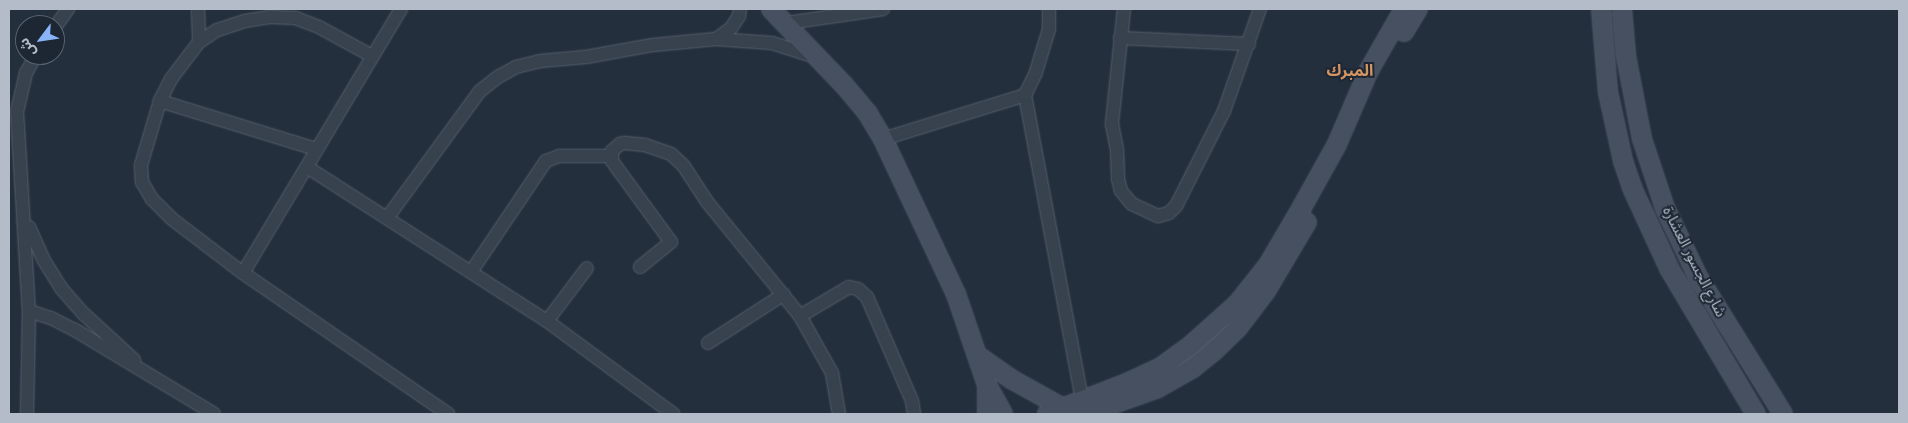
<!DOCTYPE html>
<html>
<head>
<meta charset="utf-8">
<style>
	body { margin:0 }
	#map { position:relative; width:1908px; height:423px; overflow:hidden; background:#242f3e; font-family:Signika,"Noto Sans Arabic",sans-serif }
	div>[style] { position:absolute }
	.roads { filter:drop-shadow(0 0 1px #565f6c) drop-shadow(0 0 1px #565f6c) }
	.street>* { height:12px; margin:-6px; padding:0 6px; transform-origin:6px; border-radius:6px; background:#38414e }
	.secondary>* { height:18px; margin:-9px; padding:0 9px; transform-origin:9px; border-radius:9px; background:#465061 }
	span { translate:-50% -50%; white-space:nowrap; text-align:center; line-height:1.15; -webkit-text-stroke:4px #1d2633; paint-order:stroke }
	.street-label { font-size:15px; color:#b4bcc9 }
	.neighbourhood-label { font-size:16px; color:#d59563; font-weight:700 }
	.frame { position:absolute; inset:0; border:10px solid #b4bcc9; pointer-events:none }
	.north { position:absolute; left:15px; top:15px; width:50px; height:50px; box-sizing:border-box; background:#1d2633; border:1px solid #59626f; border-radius:50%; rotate:239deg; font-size:14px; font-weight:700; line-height:20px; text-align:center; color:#b4bcc9 }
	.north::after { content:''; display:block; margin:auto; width:18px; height:22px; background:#8ab4f8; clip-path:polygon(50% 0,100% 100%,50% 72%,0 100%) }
</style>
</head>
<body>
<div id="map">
	<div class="roads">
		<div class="street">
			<i style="left:198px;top:9px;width:33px;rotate:88deg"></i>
			<i style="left:1124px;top:9px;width:116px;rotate:96deg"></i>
			<i style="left:1112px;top:124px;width:25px;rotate:79deg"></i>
			<i style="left:1117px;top:149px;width:30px;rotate:88deg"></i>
			<i style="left:1118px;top:179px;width:12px;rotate:76deg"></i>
			<i style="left:1121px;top:191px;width:17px;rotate:50deg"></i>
			<i style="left:1132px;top:204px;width:29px;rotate:25deg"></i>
			<i style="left:1158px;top:216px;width:11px;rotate:-15deg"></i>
			<i style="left:1169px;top:213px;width:10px;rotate:-45deg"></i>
			<i style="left:1176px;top:206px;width:106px;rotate:-63.2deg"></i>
			<i style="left:1224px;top:111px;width:108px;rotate:-70.6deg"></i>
			<i style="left:787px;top:23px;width:97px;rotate:-8.3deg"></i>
			<i style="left:55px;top:27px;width:22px;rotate:-54deg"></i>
			<i style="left:1120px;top:38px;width:129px;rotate:2.7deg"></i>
			<i style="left:716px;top:39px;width:19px;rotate:-36deg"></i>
			<i style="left:731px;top:28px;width:14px;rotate:-56deg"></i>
			<i style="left:739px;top:16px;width:7px;rotate:-82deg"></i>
			<i style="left:36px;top:55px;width:21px;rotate:119deg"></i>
			<i style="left:26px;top:73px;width:39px;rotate:103deg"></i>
			<i style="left:17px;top:111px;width:200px;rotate:86.6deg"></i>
			<i style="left:29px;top:311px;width:23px;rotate:18deg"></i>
			<i style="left:51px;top:318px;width:27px;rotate:27deg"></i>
			<i style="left:75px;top:330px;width:162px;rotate:31.1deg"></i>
			<i style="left:372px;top:56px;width:60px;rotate:-151.3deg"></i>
			<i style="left:319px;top:27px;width:25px;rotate:-159deg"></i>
			<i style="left:296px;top:18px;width:26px;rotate:-178deg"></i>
			<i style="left:270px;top:17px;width:25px;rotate:171deg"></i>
			<i style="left:245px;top:21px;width:29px;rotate:162deg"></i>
			<i style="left:217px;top:30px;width:22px;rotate:146deg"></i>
			<i style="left:199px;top:42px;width:46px;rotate:127.1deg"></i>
			<i style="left:171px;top:79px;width:25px;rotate:117deg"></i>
			<i style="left:160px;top:101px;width:67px;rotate:106.5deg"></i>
			<i style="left:141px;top:165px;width:17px;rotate:87deg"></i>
			<i style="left:142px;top:182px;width:20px;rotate:60deg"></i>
			<i style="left:152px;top:199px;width:28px;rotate:45deg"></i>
			<i style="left:172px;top:219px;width:89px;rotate:37.3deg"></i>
			<i style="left:243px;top:273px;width:249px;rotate:34.5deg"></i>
			<i style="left:1025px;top:95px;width:311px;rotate:79.4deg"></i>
			<i style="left:160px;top:101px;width:163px;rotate:17.1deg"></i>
			<i style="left:883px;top:139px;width:149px;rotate:-17.2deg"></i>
			<i style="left:1025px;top:95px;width:25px;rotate:-64deg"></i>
			<i style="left:1036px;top:72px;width:45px;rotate:-73.2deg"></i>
			<i style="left:1049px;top:29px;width:20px;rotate:-90deg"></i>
			<i style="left:307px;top:167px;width:285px;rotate:32.7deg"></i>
			<i style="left:547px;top:321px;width:157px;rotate:36.4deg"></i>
			<i style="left:387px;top:218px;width:157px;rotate:-53.8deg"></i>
			<i style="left:480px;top:91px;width:23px;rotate:-38deg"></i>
			<i style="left:498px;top:77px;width:21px;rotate:-29deg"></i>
			<i style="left:516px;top:67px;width:25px;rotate:-14deg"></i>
			<i style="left:540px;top:61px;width:46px;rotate:-5deg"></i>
			<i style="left:586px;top:57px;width:68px;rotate:-10.2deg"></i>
			<i style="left:653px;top:45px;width:63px;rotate:-5.4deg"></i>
			<i style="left:716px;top:39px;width:56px;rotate:4.1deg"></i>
			<i style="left:772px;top:43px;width:46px;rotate:17.7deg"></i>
			<i style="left:29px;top:227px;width:35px;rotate:66deg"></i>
			<i style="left:43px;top:259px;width:34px;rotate:58deg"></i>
			<i style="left:61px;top:288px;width:35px;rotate:49deg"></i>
			<i style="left:84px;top:314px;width:68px;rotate:42.6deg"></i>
			<i style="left:640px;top:267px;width:40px;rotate:-39deg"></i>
			<i style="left:671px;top:242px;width:100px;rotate:-126.1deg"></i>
			<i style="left:612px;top:161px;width:10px;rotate:-90deg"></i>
			<i style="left:612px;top:151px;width:11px;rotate:-41deg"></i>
			<i style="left:620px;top:144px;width:5px;rotate:-11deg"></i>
			<i style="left:625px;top:143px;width:20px;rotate:6deg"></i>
			<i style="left:645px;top:145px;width:28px;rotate:19deg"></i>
			<i style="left:671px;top:154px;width:16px;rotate:43deg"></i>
			<i style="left:683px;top:165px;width:45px;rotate:56.7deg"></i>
			<i style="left:708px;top:203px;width:146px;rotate:50.8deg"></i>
			<i style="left:800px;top:316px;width:65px;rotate:60.7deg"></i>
			<i style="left:832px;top:373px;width:42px;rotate:80.3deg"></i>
			<i style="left:471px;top:272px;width:134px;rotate:-56deg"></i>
			<i style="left:546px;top:161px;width:14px;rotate:-21deg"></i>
			<i style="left:559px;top:156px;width:52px"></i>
			<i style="left:243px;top:273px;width:308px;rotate:-59.1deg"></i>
			<i style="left:800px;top:316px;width:57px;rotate:-30.6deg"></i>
			<i style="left:849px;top:287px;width:9px;rotate:13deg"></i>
			<i style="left:858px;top:289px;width:12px;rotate:42deg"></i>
			<i style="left:867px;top:297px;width:113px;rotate:66.6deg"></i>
			<i style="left:912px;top:401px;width:13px;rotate:81deg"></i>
			<i style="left:547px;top:321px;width:66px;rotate:-53deg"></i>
			<i style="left:708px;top:343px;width:90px;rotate:-32.8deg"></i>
			<i style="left:27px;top:414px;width:103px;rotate:-88.9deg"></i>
		</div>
		<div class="secondary">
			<i style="left:771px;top:9px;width:105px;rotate:46.2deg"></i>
			<i style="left:844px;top:85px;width:38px;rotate:50deg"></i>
			<i style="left:868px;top:114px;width:29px;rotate:59deg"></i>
			<i style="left:883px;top:139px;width:171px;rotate:64.8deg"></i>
			<i style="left:956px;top:294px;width:96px;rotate:71.2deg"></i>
			<i style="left:987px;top:385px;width:33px;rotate:61deg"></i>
			<i style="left:1601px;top:9px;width:83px;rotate:85.2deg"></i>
			<i style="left:1608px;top:92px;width:71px;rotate:77.7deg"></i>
			<i style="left:1623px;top:161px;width:31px;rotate:71deg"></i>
			<i style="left:1633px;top:190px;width:88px;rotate:65.2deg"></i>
			<i style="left:1670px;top:270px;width:168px;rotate:59.2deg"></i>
			<i style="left:1622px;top:9px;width:47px;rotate:85.1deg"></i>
			<i style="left:1626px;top:56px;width:85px;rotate:79.1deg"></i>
			<i style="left:1642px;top:139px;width:73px;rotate:71.6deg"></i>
			<i style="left:1665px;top:208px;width:76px;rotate:64.4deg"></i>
			<i style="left:1698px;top:277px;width:161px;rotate:58.2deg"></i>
			<i style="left:1404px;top:32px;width:27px;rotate:-59deg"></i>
			<i style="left:977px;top:355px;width:42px;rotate:35.2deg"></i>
			<i style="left:1011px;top:379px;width:60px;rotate:29.1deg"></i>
			<i style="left:987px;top:385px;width:29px;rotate:90deg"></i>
			<i style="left:1047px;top:414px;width:86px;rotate:-21.2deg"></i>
			<i style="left:1127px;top:383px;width:38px;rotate:-25deg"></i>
			<i style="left:1161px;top:367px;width:36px;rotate:-36deg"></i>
			<i style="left:1190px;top:346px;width:63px;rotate:-41.8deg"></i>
			<i style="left:1237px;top:304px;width:50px;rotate:-51.5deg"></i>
			<i style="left:1268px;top:265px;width:67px;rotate:-59.6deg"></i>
			<i style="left:1302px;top:207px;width:72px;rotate:-60.9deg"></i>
			<i style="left:1337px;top:144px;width:78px;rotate:-66.7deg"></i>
			<i style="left:1368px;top:72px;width:73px;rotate:-60.3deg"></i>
			<i style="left:1085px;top:414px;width:77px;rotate:-19.6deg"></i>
			<i style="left:1158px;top:388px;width:40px;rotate:-29.7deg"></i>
			<i style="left:1193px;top:368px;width:27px;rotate:-39deg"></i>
			<i style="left:1214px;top:351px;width:32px;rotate:-44deg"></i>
			<i style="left:1237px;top:329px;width:48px;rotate:-52.7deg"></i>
			<i style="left:1266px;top:291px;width:80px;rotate:-59.3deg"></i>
		</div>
	</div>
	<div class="street-label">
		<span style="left:1694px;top:262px;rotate:63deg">شارع الجسور العشارة</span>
	</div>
	<div class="neighbourhood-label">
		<span style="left:1350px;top:71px">المبرك</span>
	</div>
	<div class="frame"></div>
	<div class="north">ش</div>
</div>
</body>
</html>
